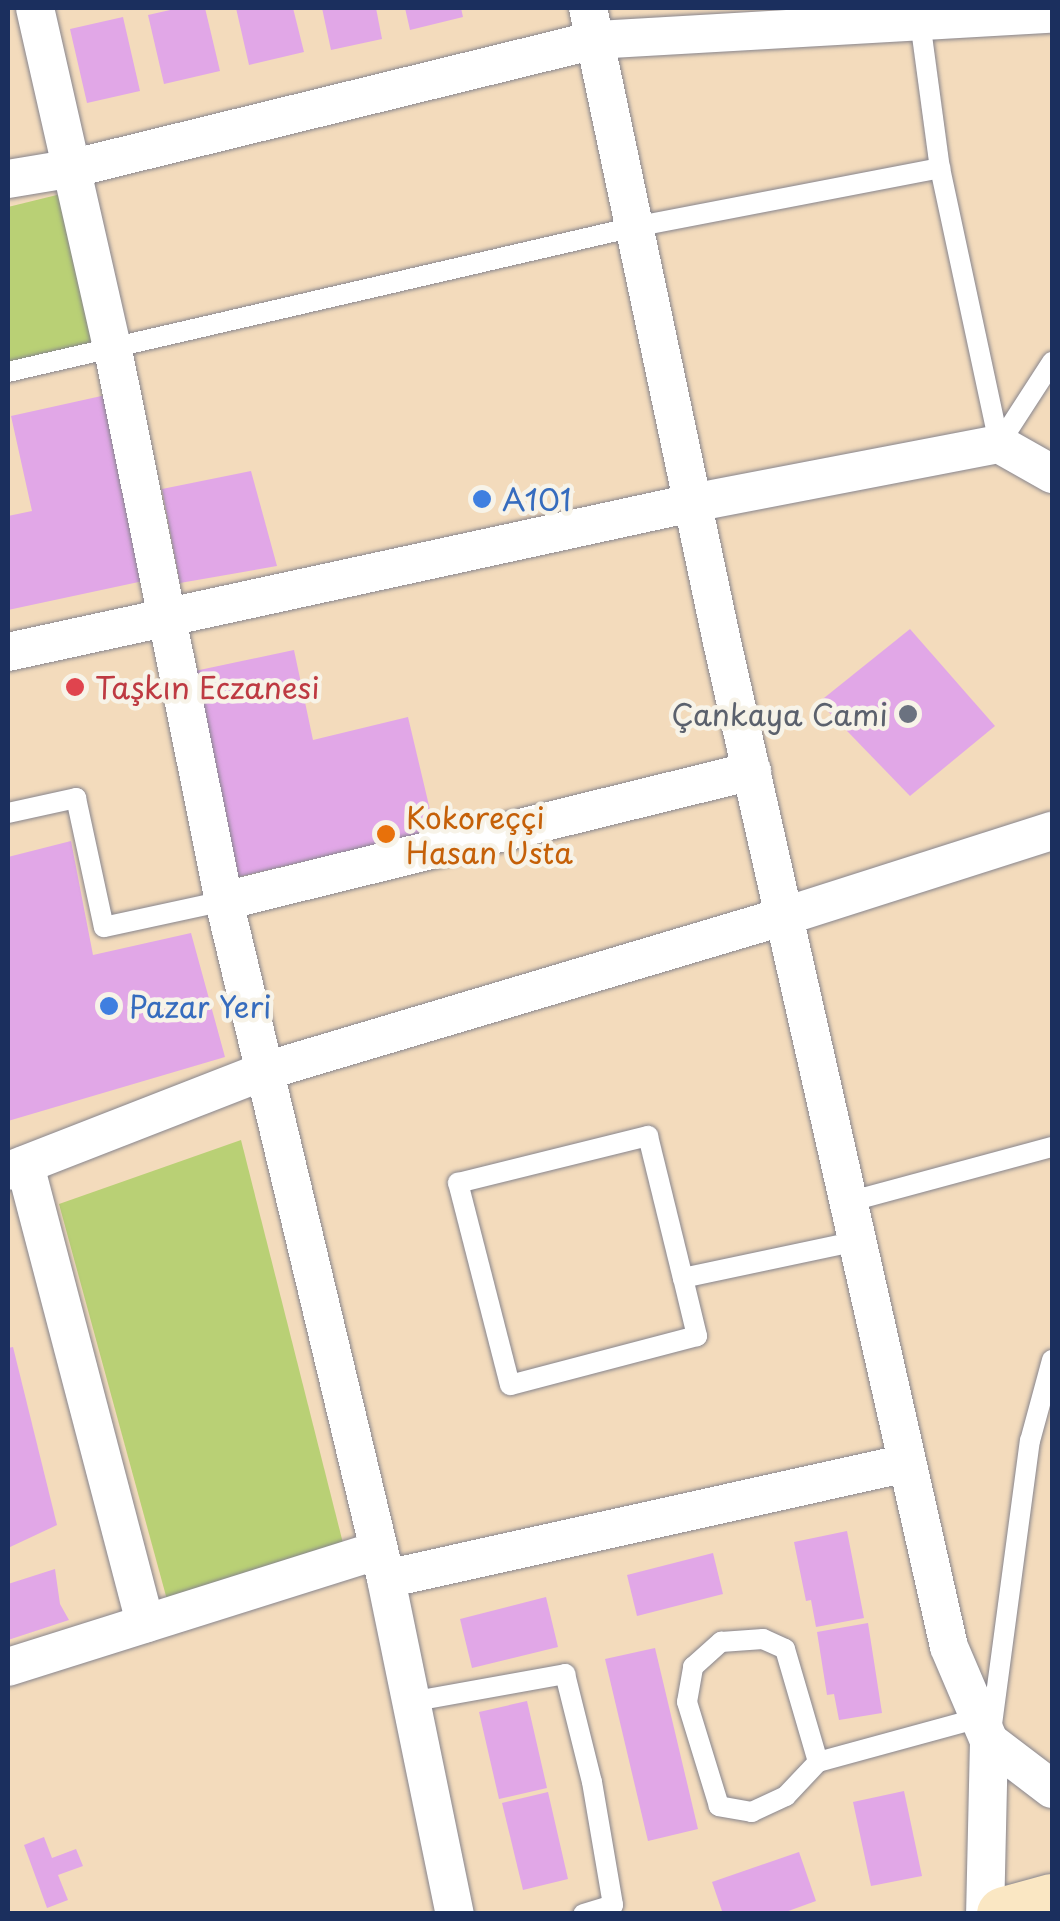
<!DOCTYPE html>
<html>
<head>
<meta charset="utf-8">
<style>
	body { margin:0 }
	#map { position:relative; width:1060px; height:1921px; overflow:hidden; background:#f3dbbc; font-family:"Playpen Sans",sans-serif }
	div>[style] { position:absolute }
	.green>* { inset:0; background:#b9d075 }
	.building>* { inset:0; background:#e1a7e7 }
	.roads { filter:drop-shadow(0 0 2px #87858d) drop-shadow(0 0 2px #87858d) }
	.lane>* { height:20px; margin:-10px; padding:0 10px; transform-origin:10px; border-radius:10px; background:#fff }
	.street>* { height:38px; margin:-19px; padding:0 19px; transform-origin:19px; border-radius:19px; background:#fff }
	.secondary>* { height:55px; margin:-27.5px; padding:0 27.5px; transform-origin:27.5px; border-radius:27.5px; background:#fae7c3 }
	.dots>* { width:28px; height:28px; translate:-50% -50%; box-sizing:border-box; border:5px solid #f7f3e8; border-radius:50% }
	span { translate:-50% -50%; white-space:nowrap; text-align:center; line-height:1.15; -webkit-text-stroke:9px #f7f3e8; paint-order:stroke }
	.shop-label { font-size:30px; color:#366cbe }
	.left { translate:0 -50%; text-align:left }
	.health-label { font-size:30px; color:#be3a42 }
	.worship-label { font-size:30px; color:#5b616d }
	.right { translate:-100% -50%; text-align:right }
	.food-label { font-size:30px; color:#c56008 }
	.frame { position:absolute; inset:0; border:10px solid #1b2f5e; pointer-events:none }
</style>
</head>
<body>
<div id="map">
	<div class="green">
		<i style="clip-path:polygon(65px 193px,96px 349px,8px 370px,8px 207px)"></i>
		<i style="clip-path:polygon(241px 1140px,347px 1559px,169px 1607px,59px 1204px)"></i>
	</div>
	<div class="building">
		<i style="clip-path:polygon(179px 8px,205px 8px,220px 71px,164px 84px,148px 15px)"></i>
		<i style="clip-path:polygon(236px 8px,293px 8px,304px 52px,249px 65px)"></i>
		<i style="clip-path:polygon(322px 8px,376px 8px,382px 39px,331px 50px)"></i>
		<i style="clip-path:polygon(405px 8px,461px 8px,463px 17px,410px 30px)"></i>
		<i style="clip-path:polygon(123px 17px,140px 91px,87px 103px,70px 29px)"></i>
		<i style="clip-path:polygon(106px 395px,148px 580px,8px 610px,8px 516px,32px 511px,11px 416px)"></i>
		<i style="clip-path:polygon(251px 471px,277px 566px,180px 583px,162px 489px)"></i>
		<i style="clip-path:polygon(910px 629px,995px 726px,910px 796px,819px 702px)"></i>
		<i style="clip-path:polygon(294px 650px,313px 740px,408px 717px,435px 831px,234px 878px,190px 672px)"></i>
		<i style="clip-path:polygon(71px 841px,93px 955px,191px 933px,225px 1057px,8px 1121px,8px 857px)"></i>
		<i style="clip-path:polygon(13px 1347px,57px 1525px,8px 1548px,8px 1348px)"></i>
		<i style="clip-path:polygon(847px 1531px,864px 1618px,816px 1627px,811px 1600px,806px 1601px,794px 1542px)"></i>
		<i style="clip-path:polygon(713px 1553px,723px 1594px,637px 1616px,627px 1575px)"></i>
		<i style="clip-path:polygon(55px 1569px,60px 1604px,69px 1620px,8px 1640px,8px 1584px)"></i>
		<i style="clip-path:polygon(546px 1597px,558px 1647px,472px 1668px,460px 1619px)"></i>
		<i style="clip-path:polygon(868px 1623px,882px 1713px,839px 1720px,834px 1694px,827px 1695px,817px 1632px)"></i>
		<i style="clip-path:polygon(655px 1648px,698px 1829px,648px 1841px,605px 1659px)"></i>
		<i style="clip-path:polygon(527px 1701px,547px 1788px,499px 1799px,479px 1712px)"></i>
		<i style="clip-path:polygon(904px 1791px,922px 1876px,871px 1886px,853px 1802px)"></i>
		<i style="clip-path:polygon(548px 1792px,568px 1879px,523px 1890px,502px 1803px)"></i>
		<i style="clip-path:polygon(44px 1837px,52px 1858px,76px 1849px,83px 1866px,58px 1875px,68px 1900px,47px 1908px,24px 1845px)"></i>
		<i style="clip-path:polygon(799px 1852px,816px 1901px,780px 1914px,723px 1914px,712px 1882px)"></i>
	</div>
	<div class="roads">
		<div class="lane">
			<i style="left:920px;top:21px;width:148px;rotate:82.3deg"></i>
			<i style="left:940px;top:168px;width:282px;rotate:77.9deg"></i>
			<i style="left:8px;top:372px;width:643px;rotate:-13.04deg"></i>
			<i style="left:634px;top:227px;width:312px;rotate:-10.9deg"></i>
			<i style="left:999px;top:444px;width:98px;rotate:-57.1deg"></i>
			<i style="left:8px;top:813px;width:70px;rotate:-12.4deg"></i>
			<i style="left:76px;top:798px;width:132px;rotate:77.8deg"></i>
			<i style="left:104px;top:927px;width:123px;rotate:-12.2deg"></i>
			<i style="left:848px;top:1202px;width:211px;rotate:-15.1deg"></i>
			<i style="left:683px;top:1278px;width:60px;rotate:76.4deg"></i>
			<i style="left:697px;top:1336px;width:193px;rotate:165.3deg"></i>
			<i style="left:510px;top:1385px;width:209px;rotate:-104.4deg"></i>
			<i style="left:458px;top:1183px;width:196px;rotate:-13.9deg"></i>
			<i style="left:648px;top:1136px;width:146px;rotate:76.2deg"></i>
			<i style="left:683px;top:1278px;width:178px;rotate:-12deg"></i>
			<i style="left:410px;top:1702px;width:158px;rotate:-10.2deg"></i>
			<i style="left:565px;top:1674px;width:111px;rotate:76deg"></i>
			<i style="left:592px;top:1782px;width:125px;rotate:80.3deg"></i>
			<i style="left:613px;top:1905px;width:31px;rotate:163deg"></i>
			<i style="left:991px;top:1732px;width:294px;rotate:-82.4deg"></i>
			<i style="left:1030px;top:1441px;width:84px;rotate:-74.8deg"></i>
			<i style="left:818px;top:1762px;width:47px;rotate:133.3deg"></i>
			<i style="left:786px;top:1796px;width:38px;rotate:155deg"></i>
			<i style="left:752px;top:1812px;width:34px;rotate:-170deg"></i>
			<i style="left:719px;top:1806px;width:109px;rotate:-107.1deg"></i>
			<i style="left:687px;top:1702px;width:36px;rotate:-80deg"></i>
			<i style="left:693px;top:1667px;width:38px;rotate:-42deg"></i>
			<i style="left:721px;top:1642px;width:42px;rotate:-4.1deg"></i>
			<i style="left:763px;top:1639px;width:24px;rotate:24deg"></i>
			<i style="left:785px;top:1649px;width:118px;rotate:73.7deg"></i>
			<i style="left:818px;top:1762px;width:167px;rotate:-15.3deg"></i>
		</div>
		<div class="street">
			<i style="left:35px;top:8px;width:351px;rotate:77.2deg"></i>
			<i style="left:113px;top:350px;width:562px;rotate:78.61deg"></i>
			<i style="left:224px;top:901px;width:697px;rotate:76.56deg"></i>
			<i style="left:386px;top:1579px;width:342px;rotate:78.4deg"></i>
			<i style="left:588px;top:8px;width:648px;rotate:78.07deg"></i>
			<i style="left:722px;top:642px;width:1030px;rotate:77.27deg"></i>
			<i style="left:949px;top:1647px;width:102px;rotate:66.9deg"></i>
			<i style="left:989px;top:1741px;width:173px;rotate:91.3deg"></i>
			<i style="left:8px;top:179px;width:67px;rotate:-9.5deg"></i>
			<i style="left:74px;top:168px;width:536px;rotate:-13.8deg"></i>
			<i style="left:595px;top:40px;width:458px;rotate:-3.3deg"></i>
			<i style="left:8px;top:652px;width:700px;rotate:-12.29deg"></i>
			<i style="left:692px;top:503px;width:313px;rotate:-10.9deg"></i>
			<i style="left:999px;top:444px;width:61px;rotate:29.5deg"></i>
			<i style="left:224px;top:901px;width:544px;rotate:-13.83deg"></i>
			<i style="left:25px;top:1165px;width:474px;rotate:75.3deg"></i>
			<i style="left:8px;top:1171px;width:276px;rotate:-21.3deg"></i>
			<i style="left:265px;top:1071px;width:543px;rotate:-16.6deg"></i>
			<i style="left:785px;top:916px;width:280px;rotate:-17.7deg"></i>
			<i style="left:386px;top:1579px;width:534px;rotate:-12.55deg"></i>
			<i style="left:8px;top:1667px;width:388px;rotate:-17.5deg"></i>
			<i style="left:989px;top:1741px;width:79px;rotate:37.3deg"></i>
		</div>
		<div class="secondary">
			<i style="left:1004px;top:1914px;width:50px;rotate:-15.2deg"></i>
		</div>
	</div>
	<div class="dots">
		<i style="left:482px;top:499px;background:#3f7fe0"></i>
		<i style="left:75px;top:687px;background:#e0444e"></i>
		<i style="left:908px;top:714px;background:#6b7280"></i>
		<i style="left:386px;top:834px;background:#e8710a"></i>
		<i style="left:109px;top:1006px;background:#3f7fe0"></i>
	</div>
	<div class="shop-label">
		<span class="left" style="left:502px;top:499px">A101</span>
		<span class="left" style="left:129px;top:1006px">Pazar Yeri</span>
	</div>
	<div class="health-label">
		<span class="left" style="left:95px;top:687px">Taşkın Eczanesi</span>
	</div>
	<div class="worship-label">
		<span class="right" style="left:888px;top:714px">Çankaya Cami</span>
	</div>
	<div class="food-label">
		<span class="left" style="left:406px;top:834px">Kokoreççi<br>Hasan Usta</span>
	</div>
	<div class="frame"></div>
</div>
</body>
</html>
